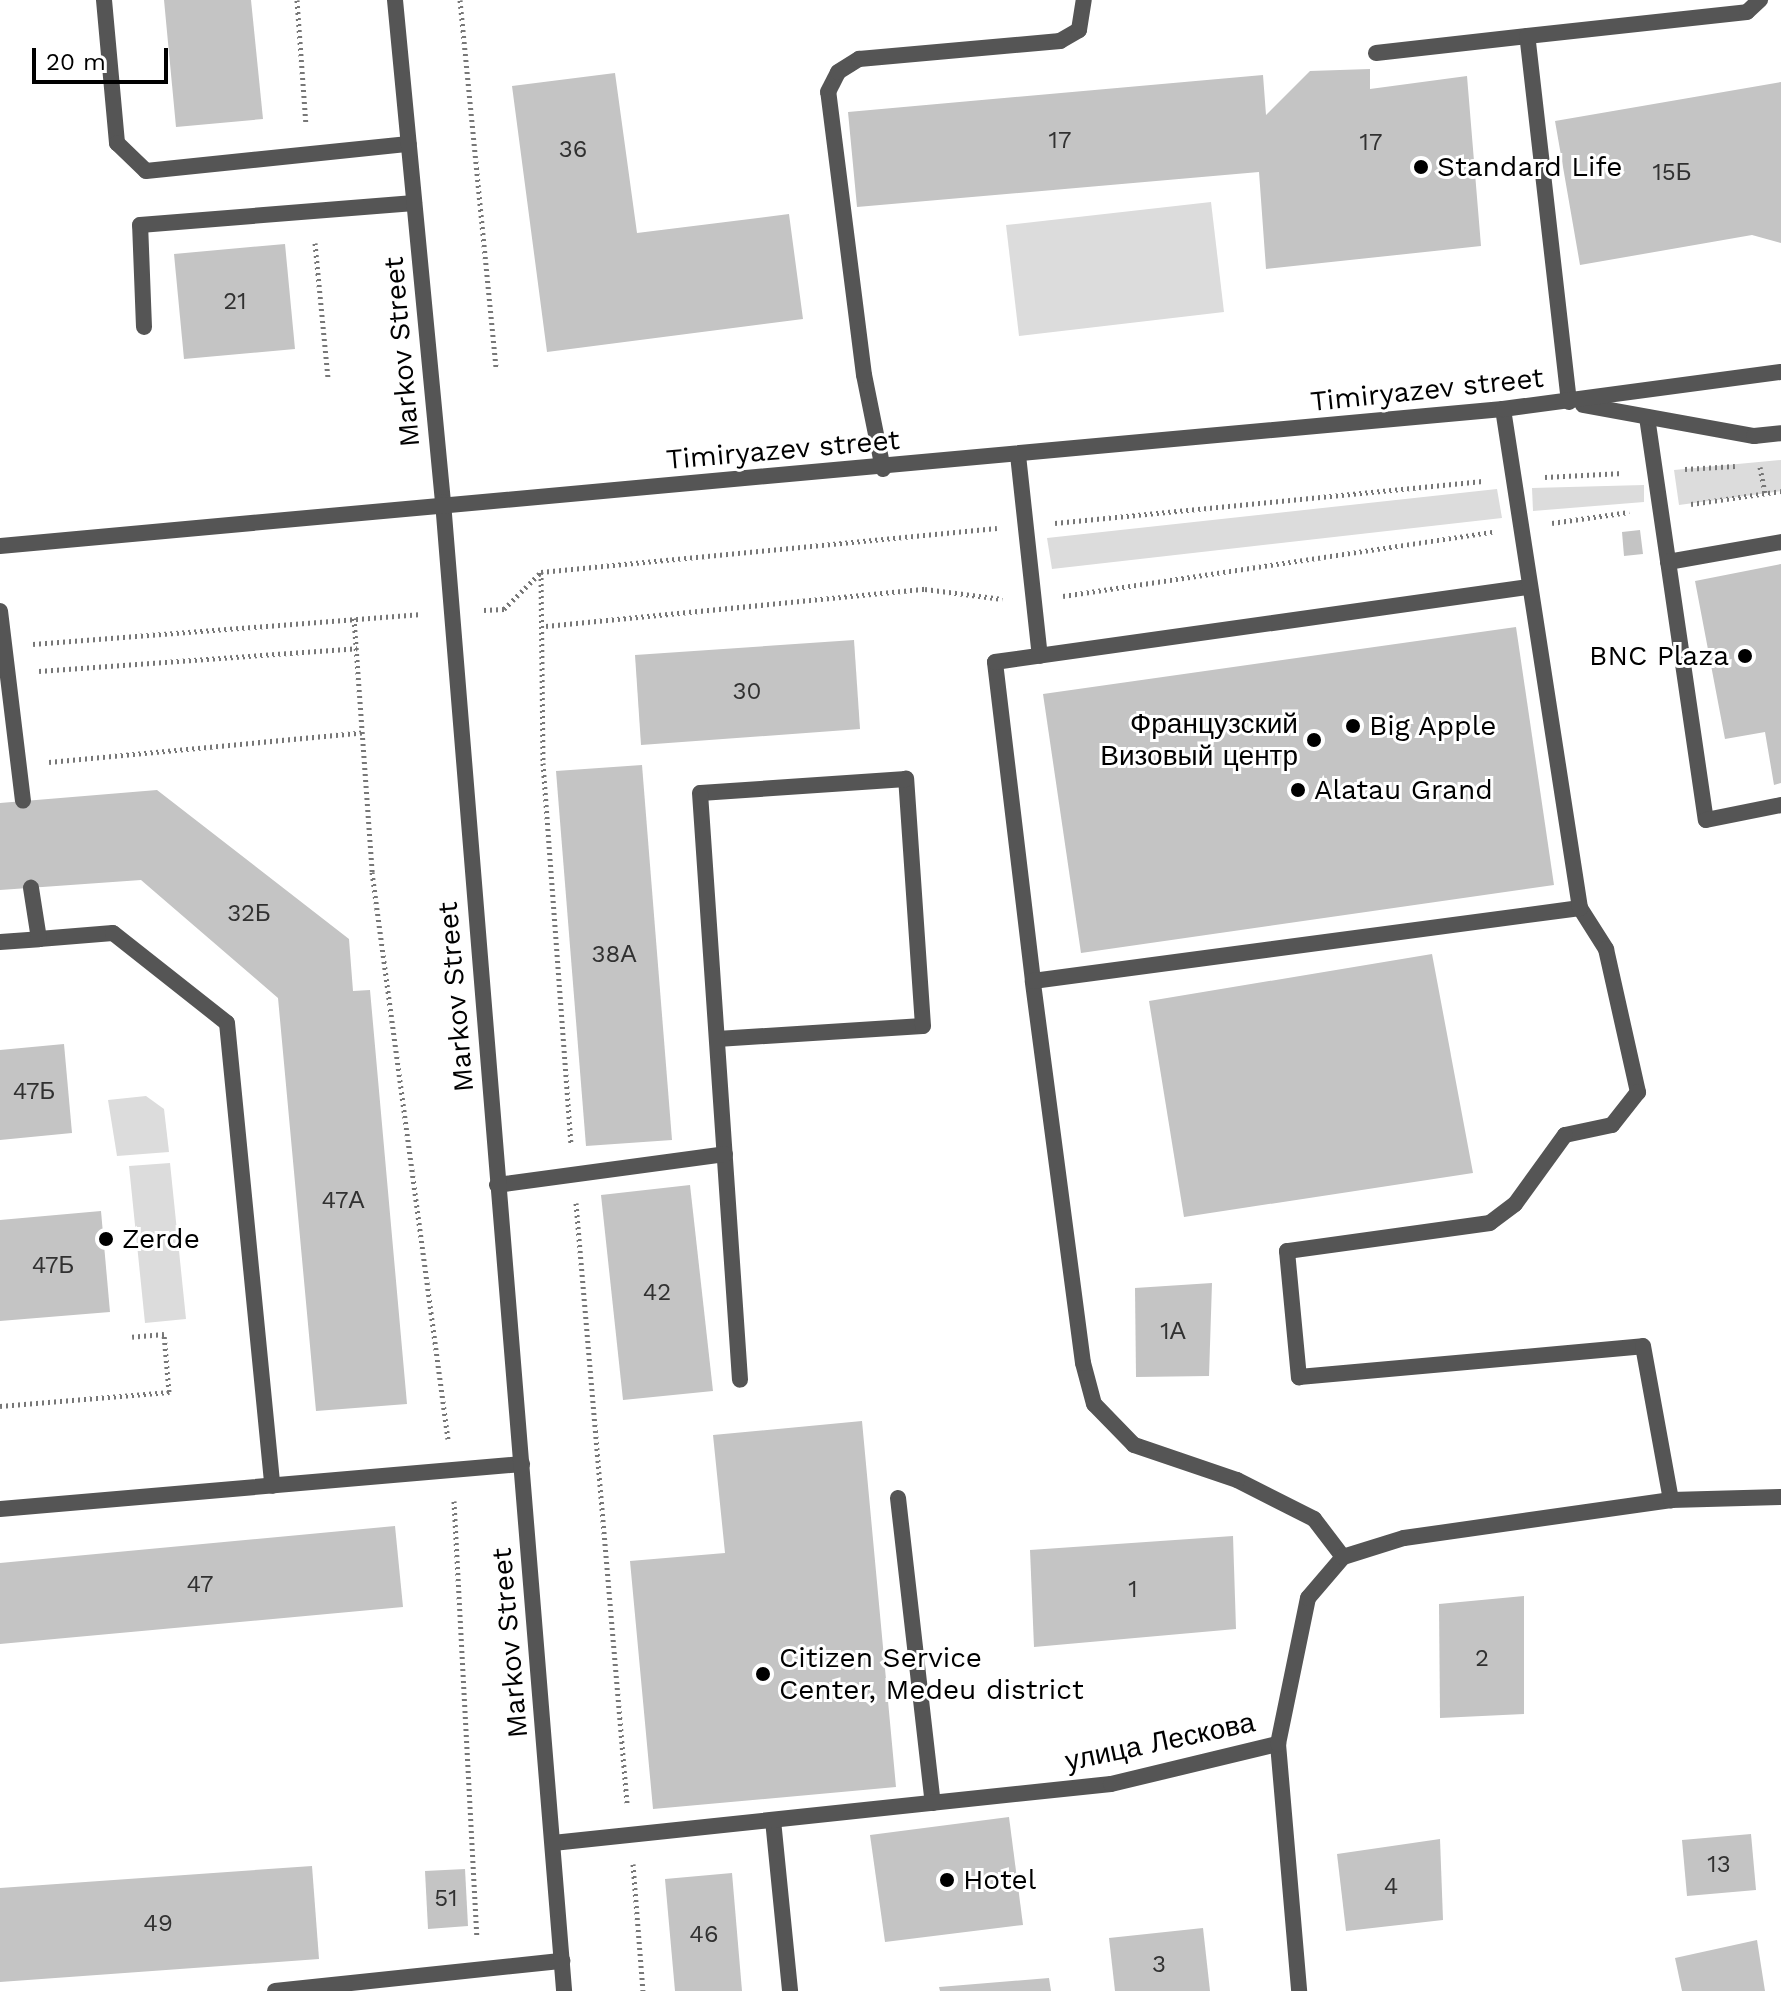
<!DOCTYPE html>
<html>
<head>
<meta charset="utf-8">
<style>
	body { margin:0 }
	#map { position:relative; width:1781px; height:1991px; overflow:hidden; background:#fff; font-family:"Work Sans",sans-serif }
	div>[style] { position:absolute }
	.green>* { inset:0; background:#dcdcdc }
	.building>* { inset:0; background:#c4c4c4 }
	.path>* { height:5px; margin-top:-2.5px; transform-origin:0; background:repeating-linear-gradient(90deg,#777 0 2px,transparent 0 6px) }
	.service>* { height:16px; margin:-8px; padding:0 8px; transform-origin:8px; border-radius:8px; background:#555 }
	.minor>* { height:16px; margin:-8px; padding:0 8px; transform-origin:8px; border-radius:8px; background:#555 }
	.tertiary>* { height:16px; margin:-8px; padding:0 8px; transform-origin:8px; border-radius:8px; background:#555 }
	.dots>* { width:22px; height:22px; translate:-50% -50%; box-sizing:border-box; border:4px solid #fff; border-radius:50% }
	span { translate:-50% -50%; white-space:nowrap; text-align:center; line-height:1.15; -webkit-text-stroke:6px #fff; paint-order:stroke }
	.number-label { font-size:24px; color:#313131 }
	.number-label span { -webkit-text-stroke-width:0 }
	.poi-label { font-size:28px; color:#000 }
	.left { translate:0 -50%; text-align:left }
	.right { translate:-100% -50%; text-align:right }
	.street-label { font-size:28px; color:#000 }
	.scale { position:absolute; left:32px; top:48px; width:136px; height:36px; box-sizing:border-box; border:4px solid #000; border-top:0; padding-left:10px; font-size:24px; line-height:28px; white-space:nowrap; color:#000; -webkit-text-stroke:6px #fff; paint-order:stroke }
</style>
</head>
<body>
<div id="map">
	<div class="green">
		<i style="clip-path:polygon(1211px 202px,1224px 312px,1019px 336px,1006px 225px)"></i>
		<i style="clip-path:polygon(1781px 460px,1781px 491px,1679px 505px,1674px 470px)"></i>
		<i style="clip-path:polygon(1644px 485px,1644px 502px,1533px 511px,1532px 488px)"></i>
		<i style="clip-path:polygon(1497px 489px,1502px 518px,1052px 569px,1047px 538px)"></i>
		<i style="clip-path:polygon(146px 1096px,164px 1109px,169px 1152px,117px 1156px,108px 1100px)"></i>
		<i style="clip-path:polygon(170px 1163px,186px 1319px,145px 1323px,129px 1166px)"></i>
	</div>
	<div class="building">
		<i style="clip-path:polygon(164px 0,251px 0,263px 119px,176px 127px)"></i>
		<i style="clip-path:polygon(1370px 69px,1370px 89px,1467px 76px,1481px 246px,1266px 269px,1259px 172px,857px 207px,848px 112px,1263px 75px,1266px 115px,1310px 71px)"></i>
		<i style="clip-path:polygon(615px 73px,637px 233px,789px 214px,803px 319px,547px 352px,512px 86px)"></i>
		<i style="clip-path:polygon(1781px 82px,1781px 243px,1752px 235px,1580px 265px,1555px 121px)"></i>
		<i style="clip-path:polygon(285px 244px,295px 349px,184px 359px,174px 254px)"></i>
		<i style="clip-path:polygon(1640px 530px,1643px 554px,1624px 556px,1622px 532px)"></i>
		<i style="clip-path:polygon(1781px 564px,1781px 783px,1774px 785px,1765px 732px,1725px 739px,1695px 581px)"></i>
		<i style="clip-path:polygon(1516px 627px,1554px 885px,1081px 953px,1043px 694px)"></i>
		<i style="clip-path:polygon(854px 640px,860px 729px,641px 745px,635px 655px)"></i>
		<i style="clip-path:polygon(642px 765px,672px 1140px,586px 1146px,556px 771px)"></i>
		<i style="clip-path:polygon(157px 790px,349px 939px,353px 991px,370px 990px,407px 1404px,316px 1411px,278px 998px,141px 880px,0 890px,0 803px)"></i>
		<i style="clip-path:polygon(1432px 954px,1473px 1173px,1184px 1217px,1149px 1001px)"></i>
		<i style="clip-path:polygon(64px 1044px,72px 1133px,0 1140px,0 1050px)"></i>
		<i style="clip-path:polygon(690px 1185px,713px 1391px,623px 1400px,601px 1195px)"></i>
		<i style="clip-path:polygon(101px 1211px,110px 1312px,0 1321px,0 1220px)"></i>
		<i style="clip-path:polygon(1212px 1283px,1209px 1376px,1136px 1377px,1135px 1288px)"></i>
		<i style="clip-path:polygon(862px 1421px,896px 1787px,653px 1809px,630px 1561px,725px 1553px,713px 1435px)"></i>
		<i style="clip-path:polygon(395px 1526px,403px 1607px,0 1644px,0 1563px)"></i>
		<i style="clip-path:polygon(1233px 1536px,1236px 1629px,1034px 1647px,1030px 1550px)"></i>
		<i style="clip-path:polygon(1524px 1596px,1524px 1714px,1440px 1718px,1439px 1604px)"></i>
		<i style="clip-path:polygon(1009px 1817px,1023px 1925px,885px 1942px,870px 1835px)"></i>
		<i style="clip-path:polygon(1751px 1834px,1756px 1890px,1687px 1896px,1682px 1840px)"></i>
		<i style="clip-path:polygon(1440px 1839px,1443px 1920px,1346px 1931px,1337px 1854px)"></i>
		<i style="clip-path:polygon(312px 1866px,319px 1959px,0 1982px,0 1888px)"></i>
		<i style="clip-path:polygon(465px 1869px,468px 1926px,428px 1929px,425px 1871px)"></i>
		<i style="clip-path:polygon(732px 1873px,742px 1991px,675px 1991px,665px 1879px)"></i>
		<i style="clip-path:polygon(1203px 1928px,1210px 1991px,1115px 1991px,1109px 1938px)"></i>
		<i style="clip-path:polygon(1757px 1940px,1765px 1991px,1682px 1991px,1675px 1958px)"></i>
		<i style="clip-path:polygon(1049px 1978px,1051px 1991px,940px 1991px,939px 1987px)"></i>
	</div>
	<div class="path">
		<i style="left:297px;top:0;width:125px;rotate:85.9deg"></i>
		<i style="left:460px;top:0;width:370px;rotate:84.4deg"></i>
		<i style="left:315px;top:243px;width:136px;rotate:84.5deg"></i>
		<i style="left:1760px;top:467px;width:26px;rotate:79deg"></i>
		<i style="left:1685px;top:469px;width:50px;rotate:-3.4deg"></i>
		<i style="left:1545px;top:477px;width:78px;rotate:-2.9deg"></i>
		<i style="left:1691px;top:504px;width:91px;rotate:-8.2deg"></i>
		<i style="left:1055px;top:523px;width:430px;rotate:-5.6deg"></i>
		<i style="left:1552px;top:523px;width:78px;rotate:-8.1deg"></i>
		<i style="left:541px;top:572px;width:191px;rotate:89.4deg"></i>
		<i style="left:543px;top:763px;width:383px;rotate:85.8deg"></i>
		<i style="left:541px;top:572px;width:458px;rotate:-5.5deg"></i>
		<i style="left:1063px;top:596px;width:434px;rotate:-8.5deg"></i>
		<i style="left:484px;top:610px;width:20px;rotate:-3deg"></i>
		<i style="left:504px;top:609px;width:52px;rotate:-45deg"></i>
		<i style="left:354px;top:618px;width:255px;rotate:85.9deg"></i>
		<i style="left:372px;top:872px;width:572px;rotate:82.37deg"></i>
		<i style="left:546px;top:626px;width:381px;rotate:-5.6deg"></i>
		<i style="left:925px;top:589px;width:78px;rotate:7.4deg"></i>
		<i style="left:33px;top:644px;width:390px;rotate:-4.4deg"></i>
		<i style="left:39px;top:671px;width:319px;rotate:-4.1deg"></i>
		<i style="left:49px;top:762px;width:317px;rotate:-5.4deg"></i>
		<i style="left:576px;top:1203px;width:602px;rotate:85.14deg"></i>
		<i style="left:0;top:1406px;width:170px;rotate:-4.7deg"></i>
		<i style="left:169px;top:1392px;width:58px;rotate:-94.9deg"></i>
		<i style="left:164px;top:1334px;width:32px;rotate:175deg"></i>
		<i style="left:454px;top:1501px;width:438px;rotate:87deg"></i>
		<i style="left:633px;top:1864px;width:127px;rotate:85.5deg"></i>
	</div>
	<div class="service">
		<i style="left:104px;top:0;width:144px;rotate:84.8deg"></i>
		<i style="left:117px;top:143px;width:40px;rotate:44deg"></i>
		<i style="left:146px;top:171px;width:264px;rotate:-5.9deg"></i>
		<i style="left:1376px;top:53px;width:152px;rotate:-6.4deg"></i>
		<i style="left:144px;top:327px;width:102px;rotate:-92.2deg"></i>
		<i style="left:140px;top:225px;width:275px;rotate:-4.6deg"></i>
		<i style="left:1569px;top:402px;width:368px;rotate:-96.5deg"></i>
		<i style="left:1527px;top:36px;width:221px;rotate:-6.2deg"></i>
		<i style="left:1747px;top:12px;width:18px;rotate:-43deg"></i>
		<i style="left:1647px;top:417px;width:407px;rotate:81.7deg"></i>
		<i style="left:1706px;top:820px;width:76px;rotate:-11.3deg"></i>
		<i style="left:1018px;top:455px;width:202px;rotate:83.8deg"></i>
		<i style="left:883px;top:469px;width:96px;rotate:-101.4deg"></i>
		<i style="left:864px;top:375px;width:285px;rotate:-97.2deg"></i>
		<i style="left:828px;top:92px;width:22px;rotate:-63deg"></i>
		<i style="left:838px;top:72px;width:25px;rotate:-32deg"></i>
		<i style="left:859px;top:59px;width:202px;rotate:-5.1deg"></i>
		<i style="left:1060px;top:41px;width:22px;rotate:-30deg"></i>
		<i style="left:1079px;top:30px;width:30px;rotate:-81deg"></i>
		<i style="left:1668px;top:562px;width:115px;rotate:-10deg"></i>
		<i style="left:0;top:611px;width:191px;rotate:83.1deg"></i>
		<i style="left:1580px;top:908px;width:49px;rotate:57.6deg"></i>
		<i style="left:1606px;top:949px;width:147px;rotate:77.4deg"></i>
		<i style="left:1638px;top:1092px;width:42px;rotate:128.2deg"></i>
		<i style="left:1612px;top:1125px;width:48px;rotate:168deg"></i>
		<i style="left:1565px;top:1135px;width:85px;rotate:125.9deg"></i>
		<i style="left:1515px;top:1204px;width:31px;rotate:143deg"></i>
		<i style="left:1490px;top:1223px;width:205px;rotate:172.1deg"></i>
		<i style="left:1287px;top:1251px;width:127px;rotate:84.6deg"></i>
		<i style="left:1299px;top:1377px;width:345px;rotate:-5.1deg"></i>
		<i style="left:1643px;top:1346px;width:157px;rotate:79.7deg"></i>
		<i style="left:39px;top:939px;width:74px;rotate:-4.6deg"></i>
		<i style="left:113px;top:933px;width:145px;rotate:38.3deg"></i>
		<i style="left:227px;top:1023px;width:465px;rotate:84.4deg"></i>
		<i style="left:0;top:942px;width:39px;rotate:-4deg"></i>
		<i style="left:39px;top:939px;width:52px;rotate:-98.9deg"></i>
		<i style="left:1033px;top:981px;width:321px;rotate:-96.8deg"></i>
		<i style="left:995px;top:662px;width:538px;rotate:-8.01deg"></i>
		<i style="left:717px;top:1039px;width:206px;rotate:-3.6deg"></i>
		<i style="left:923px;top:1026px;width:248px;rotate:-93.9deg"></i>
		<i style="left:906px;top:779px;width:206px;rotate:176.1deg"></i>
		<i style="left:700px;top:793px;width:588px;rotate:86.1deg"></i>
		<i style="left:497px;top:1185px;width:230px;rotate:-7.7deg"></i>
		<i style="left:898px;top:1498px;width:307px;rotate:83.5deg"></i>
		<i style="left:0;top:1509px;width:524px;rotate:-4.93deg"></i>
		<i style="left:1343px;top:1557px;width:48px;rotate:-127.3deg"></i>
		<i style="left:1314px;top:1519px;width:86px;rotate:-153.1deg"></i>
		<i style="left:1237px;top:1480px;width:109px;rotate:-161.2deg"></i>
		<i style="left:1134px;top:1445px;width:57px;rotate:-134.3deg"></i>
		<i style="left:1094px;top:1404px;width:42px;rotate:-105deg"></i>
		<i style="left:1083px;top:1363px;width:385px;rotate:-97.5deg"></i>
		<i style="left:1033px;top:981px;width:552px;rotate:-7.6deg"></i>
		<i style="left:1580px;top:908px;width:505px;rotate:-98.77deg"></i>
		<i style="left:1278px;top:1744px;width:248px;rotate:85.1deg"></i>
		<i style="left:773px;top:1820px;width:172px;rotate:84.3deg"></i>
		<i style="left:275px;top:1991px;width:289px;rotate:-6deg"></i>
	</div>
	<div class="minor">
		<i style="left:553px;top:1843px;width:561px;rotate:-6.04deg"></i>
		<i style="left:1111px;top:1784px;width:172px;rotate:-13.5deg"></i>
		<i style="left:1278px;top:1744px;width:149px;rotate:-78.4deg"></i>
		<i style="left:1308px;top:1598px;width:54px;rotate:-49.5deg"></i>
		<i style="left:1343px;top:1557px;width:64px;rotate:-17.3deg"></i>
		<i style="left:1404px;top:1538px;width:270px;rotate:-8.1deg"></i>
		<i style="left:1671px;top:1500px;width:110px;rotate:-1.6deg"></i>
	</div>
	<div class="tertiary">
		<i style="left:395px;top:0;width:504px;rotate:84.54deg"></i>
		<i style="left:443px;top:502px;width:1494px;rotate:85.35deg"></i>
		<i style="left:1583px;top:405px;width:174px;rotate:10.3deg"></i>
		<i style="left:1754px;top:436px;width:27px;rotate:-6deg"></i>
		<i style="left:0;top:546px;width:1509px;rotate:-5.21deg"></i>
		<i style="left:1503px;top:409px;width:280px;rotate:-7.6deg"></i>
	</div>
	<div class="dots">
		<i style="left:1421px;top:167px;background:#000"></i>
		<i style="left:1745px;top:656px;background:#000"></i>
		<i style="left:1353px;top:726px;background:#000"></i>
		<i style="left:1314px;top:740px;background:#000"></i>
		<i style="left:1298px;top:790px;background:#000"></i>
		<i style="left:106px;top:1239px;background:#000"></i>
		<i style="left:763px;top:1674px;background:#000"></i>
		<i style="left:947px;top:1880px;background:#000"></i>
	</div>
	<div class="number-label">
		<span style="left:1060px;top:141px">17</span>
		<span style="left:1371px;top:143px">17</span>
		<span style="left:573px;top:150px">36</span>
		<span style="left:1672px;top:173px">15Б</span>
		<span style="left:235px;top:302px">21</span>
		<span style="left:747px;top:692px">30</span>
		<span style="left:249px;top:914px">32Б</span>
		<span style="left:614px;top:955px">38А</span>
		<span style="left:34px;top:1092px">47Б</span>
		<span style="left:343px;top:1201px">47А</span>
		<span style="left:53px;top:1266px">47Б</span>
		<span style="left:657px;top:1293px">42</span>
		<span style="left:1173px;top:1332px">1А</span>
		<span style="left:200px;top:1585px">47</span>
		<span style="left:1133px;top:1590px">1</span>
		<span style="left:1482px;top:1659px">2</span>
		<span style="left:1719px;top:1865px">13</span>
		<span style="left:1391px;top:1887px">4</span>
		<span style="left:446px;top:1899px">51</span>
		<span style="left:158px;top:1924px">49</span>
		<span style="left:704px;top:1935px">46</span>
		<span style="left:1159px;top:1965px">3</span>
	</div>
	<div class="poi-label">
		<span class="left" style="left:1437px;top:167px">Standard Life</span>
		<span class="right" style="left:1729px;top:656px">BNC Plaza</span>
		<span class="right" style="left:1298px;top:740px">Французский<br>Визовый центр</span>
		<span class="left" style="left:1369px;top:726px">Big Apple</span>
		<span class="left" style="left:1314px;top:790px">Alatau Grand</span>
		<span class="left" style="left:122px;top:1239px">Zerde</span>
		<span class="left" style="left:779px;top:1674px">Citizen Service<br>Center, Medeu district</span>
		<span class="left" style="left:963px;top:1880px">Hotel</span>
	</div>
	<div class="street-label">
		<span style="left:402px;top:352px;rotate:-95deg">Markov Street</span>
		<span style="left:1427px;top:390px;rotate:-6deg">Timiryazev street</span>
		<span style="left:783px;top:450px;rotate:-5deg">Timiryazev street</span>
		<span style="left:456px;top:997px;rotate:-95deg">Markov Street</span>
		<span style="left:510px;top:1643px;rotate:-95deg">Markov Street</span>
		<span style="left:1160px;top:1742px;rotate:-12deg">улица Лескова</span>
	</div>
	<div class="scale">20 m</div>
</div>
</body>
</html>
